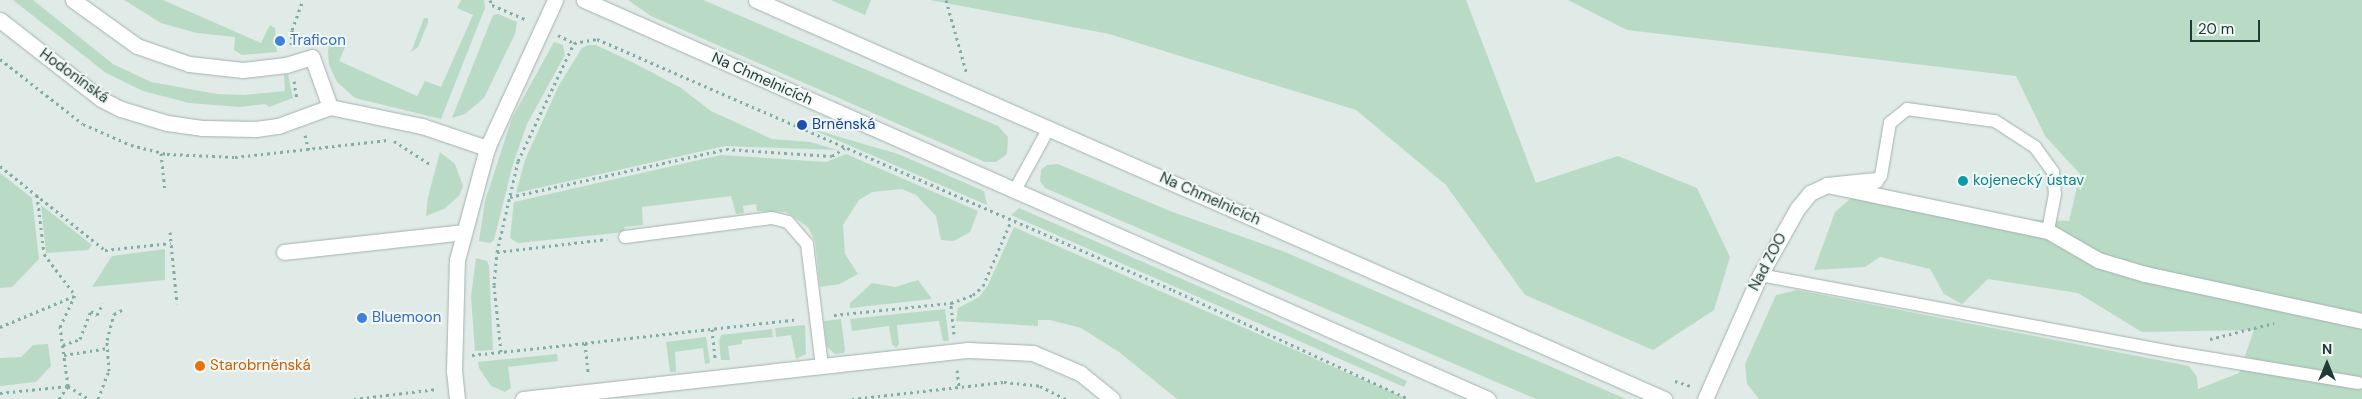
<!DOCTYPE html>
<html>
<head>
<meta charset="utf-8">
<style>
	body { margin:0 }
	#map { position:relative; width:2362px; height:399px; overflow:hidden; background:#e0eae7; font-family:"DM Sans",sans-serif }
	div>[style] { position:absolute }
	.green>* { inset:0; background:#b9dbc6 }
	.path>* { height:3px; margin-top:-1.5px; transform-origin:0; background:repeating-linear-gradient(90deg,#81ada4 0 2.5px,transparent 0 6.5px) }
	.roads { filter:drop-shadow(0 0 1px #a3b2ae) drop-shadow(0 0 1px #a3b2ae) }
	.lane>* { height:12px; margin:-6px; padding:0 6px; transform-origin:6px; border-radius:6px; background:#fff }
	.street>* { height:15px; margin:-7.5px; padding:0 7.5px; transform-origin:7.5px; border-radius:7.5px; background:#fff }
	.secondary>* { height:15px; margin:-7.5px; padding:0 7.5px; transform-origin:7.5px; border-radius:7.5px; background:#fff }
	.dots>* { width:14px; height:14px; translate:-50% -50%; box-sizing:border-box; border:2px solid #f0f7f4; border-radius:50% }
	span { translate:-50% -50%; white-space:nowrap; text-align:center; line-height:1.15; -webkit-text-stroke:4px #f0f7f4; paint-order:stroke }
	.shop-label { font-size:15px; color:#366cbe }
	.left { translate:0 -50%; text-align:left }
	.street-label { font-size:15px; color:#213a36 }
	.transit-label { font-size:15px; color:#164399 }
	.culture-label { font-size:15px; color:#0d838f }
	.food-label { font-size:15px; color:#c56008 }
	.north { position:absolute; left:2302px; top:339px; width:50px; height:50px; -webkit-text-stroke:4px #f0f7f4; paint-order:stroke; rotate:0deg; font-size:14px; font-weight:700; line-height:20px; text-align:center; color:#213a36 }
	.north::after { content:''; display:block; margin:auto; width:18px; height:22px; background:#213a36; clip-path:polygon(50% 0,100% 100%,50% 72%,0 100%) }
	.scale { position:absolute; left:2190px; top:20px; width:70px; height:22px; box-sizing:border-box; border:2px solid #213a36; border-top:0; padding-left:6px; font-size:15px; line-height:18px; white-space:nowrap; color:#213a36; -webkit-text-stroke:4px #f0f7f4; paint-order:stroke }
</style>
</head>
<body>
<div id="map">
	<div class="green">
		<i style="clip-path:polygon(13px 0,33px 0,113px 64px,151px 82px,217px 94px,244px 95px,285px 91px,284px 75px,288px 74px,293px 98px,269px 107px,265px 104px,240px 107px,189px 103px,143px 91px,106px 73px)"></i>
		<i style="clip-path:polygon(124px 0,163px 0,261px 43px,270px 25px,275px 28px,277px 52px,242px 55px,234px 50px,235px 37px,197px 33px,161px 23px)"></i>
		<i style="clip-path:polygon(461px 0,484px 0,485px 8px,441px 119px,355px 98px,337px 82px,329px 65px,328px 51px,329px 45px,339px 44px,346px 45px,339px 61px,417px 96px,425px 81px,441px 87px,473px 15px,457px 8px)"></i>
		<i style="clip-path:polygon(628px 0,703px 0,998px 126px,1008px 137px,1007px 154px,996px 162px,985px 162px,651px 16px)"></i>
		<i style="clip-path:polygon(831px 0,871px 0,865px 15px)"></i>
		<i style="clip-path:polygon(930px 0,1466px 0,1536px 183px,1618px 156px,1697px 188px,1730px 257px,1714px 310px,1653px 350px,1525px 295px,1446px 185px,1356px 110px,1109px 34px)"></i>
		<i style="clip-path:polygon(1568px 0,2362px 0,2362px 399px,1759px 399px,1747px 384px,1745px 364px,1776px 295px,1797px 290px,2189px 366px,2197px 377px,2198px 389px,2239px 373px,2254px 330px,2142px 332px,2078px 293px,1988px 279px,1962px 304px,1944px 294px,1930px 269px,1880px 257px,1865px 267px,1814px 270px,1835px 212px,1863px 188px,1986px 218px,2069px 221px,2080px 174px,2045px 136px,2016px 76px,1627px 30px)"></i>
		<i style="clip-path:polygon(498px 14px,517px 22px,515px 34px,484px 98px,465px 114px,452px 118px,493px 15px)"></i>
		<i style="clip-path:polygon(424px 18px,428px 18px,428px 23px,418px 47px,411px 52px)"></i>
		<i style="clip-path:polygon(554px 42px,563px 45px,565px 55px,527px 124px,513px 164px,494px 240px,490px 243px,479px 241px,485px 201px,512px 118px)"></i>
		<i style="clip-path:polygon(588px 45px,596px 45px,634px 63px,681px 88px,711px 111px,772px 139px,810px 142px,838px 150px,725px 146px,516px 193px,525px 160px,559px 85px,582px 48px)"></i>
		<i style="clip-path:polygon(809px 128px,898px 154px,984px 191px,987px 205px)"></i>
		<i style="clip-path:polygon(440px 152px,455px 164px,463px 186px,459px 196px,444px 209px,426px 216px,428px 197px)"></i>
		<i style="clip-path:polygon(846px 154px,978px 211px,970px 232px,954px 241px,941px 240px,936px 216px,916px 195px,902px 189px,872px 192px,859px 200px,843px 225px,845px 254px,858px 274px,840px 284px,820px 287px,815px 241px,808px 227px,786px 212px,757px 211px,756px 204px,743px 206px,744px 213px,736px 214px,731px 196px,642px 207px,643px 225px,624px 227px,625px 232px,518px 243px,510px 238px,514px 202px,721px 155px,826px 162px)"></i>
		<i style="clip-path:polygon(1058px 164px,1170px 211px,1285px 252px,1626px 399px,1536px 399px,1045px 188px,1040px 181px,1041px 170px,1047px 165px)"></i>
		<i style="clip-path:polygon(0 173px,32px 198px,39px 259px,12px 287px,0 288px)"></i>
		<i style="clip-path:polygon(41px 205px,92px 245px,88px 250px,46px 253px)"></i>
		<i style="clip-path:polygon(1019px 208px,1267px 316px,1407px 381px,1404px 387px,1011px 215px)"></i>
		<i style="clip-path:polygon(1014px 227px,1407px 399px,1177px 399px,1119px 352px,1081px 328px,1050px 320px,1038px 320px,1038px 326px,956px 321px,958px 308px,979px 297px,988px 285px)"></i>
		<i style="clip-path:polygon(165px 249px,165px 280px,92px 287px,112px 256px)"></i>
		<i style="clip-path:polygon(476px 258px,487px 261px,489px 266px,493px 350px,475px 351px,471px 297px)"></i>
		<i style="clip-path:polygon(918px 280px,932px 299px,850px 308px,850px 303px,872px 283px,895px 287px)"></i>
		<i style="clip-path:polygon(945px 309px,949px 341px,943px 341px,939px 321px,897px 325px,899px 344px,896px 348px,892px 344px,889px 326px,852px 331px,850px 319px)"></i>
		<i style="clip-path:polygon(841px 319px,845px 350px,844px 353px,835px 354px,827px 347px,824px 321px)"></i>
		<i style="clip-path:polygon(805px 325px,806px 354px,796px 359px,791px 335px,776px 337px,775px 328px)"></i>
		<i style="clip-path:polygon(772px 329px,773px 337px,742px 340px,742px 344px,728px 346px,730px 360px,721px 360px,719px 341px,721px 335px)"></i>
		<i style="clip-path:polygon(706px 337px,710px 363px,705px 364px,703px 348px,675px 352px,676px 372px,670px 372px,666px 342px)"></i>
		<i style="clip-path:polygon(48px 344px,51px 366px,36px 382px,0 386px,0 358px,21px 357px,33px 345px)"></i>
		<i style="clip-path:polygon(557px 354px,558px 361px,508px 367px,511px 388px,505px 392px,491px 386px,479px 368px,478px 362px)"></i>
	</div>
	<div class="path">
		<i style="left:490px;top:0;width:5px;rotate:68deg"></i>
		<i style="left:492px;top:5px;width:36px;rotate:23deg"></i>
		<i style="left:946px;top:0;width:74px;rotate:74.3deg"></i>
		<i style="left:558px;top:35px;width:18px;rotate:27deg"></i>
		<i style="left:574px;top:43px;width:23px;rotate:-10deg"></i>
		<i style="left:597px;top:39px;width:628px;rotate:23.55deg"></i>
		<i style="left:1173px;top:290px;width:260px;rotate:24.8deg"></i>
		<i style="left:291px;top:45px;width:15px;rotate:-86deg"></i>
		<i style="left:292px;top:30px;width:32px;rotate:-70deg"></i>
		<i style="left:0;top:59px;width:105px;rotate:38.1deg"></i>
		<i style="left:83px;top:124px;width:52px;rotate:23.6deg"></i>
		<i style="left:131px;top:145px;width:37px;rotate:14deg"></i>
		<i style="left:167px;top:154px;width:68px;rotate:2.5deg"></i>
		<i style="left:235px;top:157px;width:154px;rotate:-6.3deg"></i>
		<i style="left:294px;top:81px;width:18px;rotate:81deg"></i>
		<i style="left:305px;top:135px;width:16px;rotate:76deg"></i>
		<i style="left:394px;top:141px;width:43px;rotate:32.6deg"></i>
		<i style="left:161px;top:153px;width:36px;rotate:84deg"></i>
		<i style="left:0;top:166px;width:134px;rotate:38.7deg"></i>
		<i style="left:105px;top:250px;width:66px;rotate:-6.1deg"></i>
		<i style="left:37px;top:195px;width:59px;rotate:83.2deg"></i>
		<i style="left:44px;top:254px;width:51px;rotate:52.9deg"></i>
		<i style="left:510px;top:197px;width:221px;rotate:-12.5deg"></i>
		<i style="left:726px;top:149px;width:106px;rotate:3.8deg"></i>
		<i style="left:832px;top:156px;width:15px;rotate:-32deg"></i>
		<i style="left:170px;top:232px;width:72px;rotate:84.4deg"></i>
		<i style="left:497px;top:252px;width:111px;rotate:-6.7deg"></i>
		<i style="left:834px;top:315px;width:118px;rotate:-5.9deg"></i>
		<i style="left:0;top:327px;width:80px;rotate:-22.7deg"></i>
		<i style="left:712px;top:329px;width:30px;rotate:84deg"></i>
		<i style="left:954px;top:334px;width:31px;rotate:-96deg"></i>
		<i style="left:951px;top:303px;width:23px;rotate:-20deg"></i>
		<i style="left:973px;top:295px;width:13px;rotate:-42deg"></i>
		<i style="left:983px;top:286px;width:71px;rotate:-66.7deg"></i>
		<i style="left:2210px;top:339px;width:66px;rotate:-14deg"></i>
		<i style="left:585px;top:343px;width:214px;rotate:-6.4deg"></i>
		<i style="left:63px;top:345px;width:18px;rotate:-19deg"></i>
		<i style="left:80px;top:339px;width:30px;rotate:-69deg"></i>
		<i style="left:91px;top:311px;width:7px;rotate:34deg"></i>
		<i style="left:97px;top:315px;width:13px;rotate:-63deg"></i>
		<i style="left:501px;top:352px;width:67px;rotate:-96deg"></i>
		<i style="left:494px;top:285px;width:33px;rotate:-85deg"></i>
		<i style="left:497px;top:252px;width:93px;rotate:-77deg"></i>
		<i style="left:518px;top:161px;width:131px;rotate:-64.6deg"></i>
		<i style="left:64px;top:355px;width:45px;rotate:-9deg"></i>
		<i style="left:472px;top:355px;width:114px;rotate:-6.1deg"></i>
		<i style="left:585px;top:343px;width:31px;rotate:84deg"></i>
		<i style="left:957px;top:370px;width:17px;rotate:83deg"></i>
		<i style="left:1675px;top:381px;width:16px;rotate:18deg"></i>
		<i style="left:0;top:393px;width:68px;rotate:-5.9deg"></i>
		<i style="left:68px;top:386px;width:25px;rotate:32deg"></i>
		<i style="left:59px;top:399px;width:16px;rotate:-55deg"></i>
		<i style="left:68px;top:386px;width:60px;rotate:-97.7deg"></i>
		<i style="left:60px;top:327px;width:35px;rotate:-65deg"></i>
		<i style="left:98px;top:399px;width:30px;rotate:-69deg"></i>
		<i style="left:109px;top:371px;width:31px;rotate:-94deg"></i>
		<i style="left:107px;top:340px;width:27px;rotate:-75deg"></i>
		<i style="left:114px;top:314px;width:9px;rotate:-27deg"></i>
		<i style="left:354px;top:399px;width:84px;rotate:-6.9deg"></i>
		<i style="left:852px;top:399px;width:153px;rotate:-6.4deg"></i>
		<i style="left:1004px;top:382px;width:36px;rotate:6deg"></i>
		<i style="left:1040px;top:386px;width:29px;rotate:27deg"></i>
	</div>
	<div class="roads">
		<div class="lane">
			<i style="left:1876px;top:180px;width:6px;rotate:-39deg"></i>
			<i style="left:1881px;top:176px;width:54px;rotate:-80.4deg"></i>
			<i style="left:1890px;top:123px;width:22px;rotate:-39deg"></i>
			<i style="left:1907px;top:109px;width:89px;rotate:7.8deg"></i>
			<i style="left:1995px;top:121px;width:48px;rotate:33deg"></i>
			<i style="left:2035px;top:147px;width:31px;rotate:54deg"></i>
			<i style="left:2053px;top:172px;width:22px;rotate:85deg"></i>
			<i style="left:2055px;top:194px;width:38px;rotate:101deg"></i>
			<i style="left:1015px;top:190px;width:71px;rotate:-61.3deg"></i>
			<i style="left:625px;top:237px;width:148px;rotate:-7.4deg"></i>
			<i style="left:772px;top:218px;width:16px;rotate:14deg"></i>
			<i style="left:788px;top:222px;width:29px;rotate:49deg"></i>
			<i style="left:807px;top:244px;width:124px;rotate:83deg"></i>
			<i style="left:1760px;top:275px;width:424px;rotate:10.6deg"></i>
			<i style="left:2177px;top:353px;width:184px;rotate:9.4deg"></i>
		</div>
		<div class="street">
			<i style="left:73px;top:0;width:79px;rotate:35.7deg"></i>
			<i style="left:137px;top:46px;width:55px;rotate:19.1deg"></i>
			<i style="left:189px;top:64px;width:54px;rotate:6.3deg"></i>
			<i style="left:243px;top:70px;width:43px;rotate:-6.6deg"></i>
			<i style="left:286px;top:65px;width:27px;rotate:-17deg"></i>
			<i style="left:312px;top:57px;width:53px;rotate:70.2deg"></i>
			<i style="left:0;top:20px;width:128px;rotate:38deg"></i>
			<i style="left:101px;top:99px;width:22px;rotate:27deg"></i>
			<i style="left:121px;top:109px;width:48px;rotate:16.9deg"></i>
			<i style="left:167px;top:123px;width:35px;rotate:8deg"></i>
			<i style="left:202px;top:128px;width:54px;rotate:1.1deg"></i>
			<i style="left:256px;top:129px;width:22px;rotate:-8deg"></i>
			<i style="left:278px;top:126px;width:55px;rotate:-20.1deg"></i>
			<i style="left:330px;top:107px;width:94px;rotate:11.7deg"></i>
			<i style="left:422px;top:126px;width:69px;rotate:18.7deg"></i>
			<i style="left:1827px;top:185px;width:226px;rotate:11.8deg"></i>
			<i style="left:2048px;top:231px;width:58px;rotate:30.1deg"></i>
			<i style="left:2098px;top:260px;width:49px;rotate:16.6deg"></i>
			<i style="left:2145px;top:274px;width:222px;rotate:12.2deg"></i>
			<i style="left:284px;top:252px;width:181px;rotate:-6.3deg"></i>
			<i style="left:457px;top:399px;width:27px;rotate:-96deg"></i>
			<i style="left:454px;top:372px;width:112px;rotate:-88.5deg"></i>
			<i style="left:457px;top:260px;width:116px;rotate:-75deg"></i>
			<i style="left:487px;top:148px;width:163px;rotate:-65.3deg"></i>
			<i style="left:523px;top:399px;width:448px;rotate:-6.3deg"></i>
			<i style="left:968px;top:350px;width:65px;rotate:2.6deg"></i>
			<i style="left:1033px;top:353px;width:51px;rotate:23.1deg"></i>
			<i style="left:1080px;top:373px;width:41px;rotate:39.1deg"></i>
			<i style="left:1705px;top:399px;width:136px;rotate:-66.1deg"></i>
			<i style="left:1760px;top:275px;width:76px;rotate:-60.7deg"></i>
			<i style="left:1797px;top:209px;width:21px;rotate:-51deg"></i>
			<i style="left:1810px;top:193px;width:19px;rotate:-25deg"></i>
			<i style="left:1827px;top:185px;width:49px;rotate:-5.8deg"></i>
		</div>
		<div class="secondary">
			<i style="left:584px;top:0;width:988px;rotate:23.82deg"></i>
			<i style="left:756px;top:0;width:992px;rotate:23.72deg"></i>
		</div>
	</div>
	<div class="dots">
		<i style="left:280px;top:41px;background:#3f7fe0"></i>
		<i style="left:802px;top:125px;background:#1a4fb4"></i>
		<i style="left:1963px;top:181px;background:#0f9aa8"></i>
		<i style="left:362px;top:318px;background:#3f7fe0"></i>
		<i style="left:200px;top:366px;background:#e8710a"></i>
	</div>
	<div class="shop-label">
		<span class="left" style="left:290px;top:41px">Traficon</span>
		<span class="left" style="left:372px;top:318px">Bluemoon</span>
	</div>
	<div class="street-label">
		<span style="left:74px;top:76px;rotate:36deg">Hodonínská</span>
		<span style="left:762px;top:79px;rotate:24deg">Na Chmelnicích</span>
		<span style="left:1210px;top:199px;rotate:24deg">Na Chmelnicích</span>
		<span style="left:1768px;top:262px;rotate:-62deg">Nad ZOO</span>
	</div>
	<div class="transit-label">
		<span class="left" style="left:812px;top:125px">Brněnská</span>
	</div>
	<div class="culture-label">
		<span class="left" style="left:1973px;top:181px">kojenecký ústav</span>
	</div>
	<div class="food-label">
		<span class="left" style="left:210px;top:366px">Starobrněnská</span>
	</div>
	<div class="north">N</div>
	<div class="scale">20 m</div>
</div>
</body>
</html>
